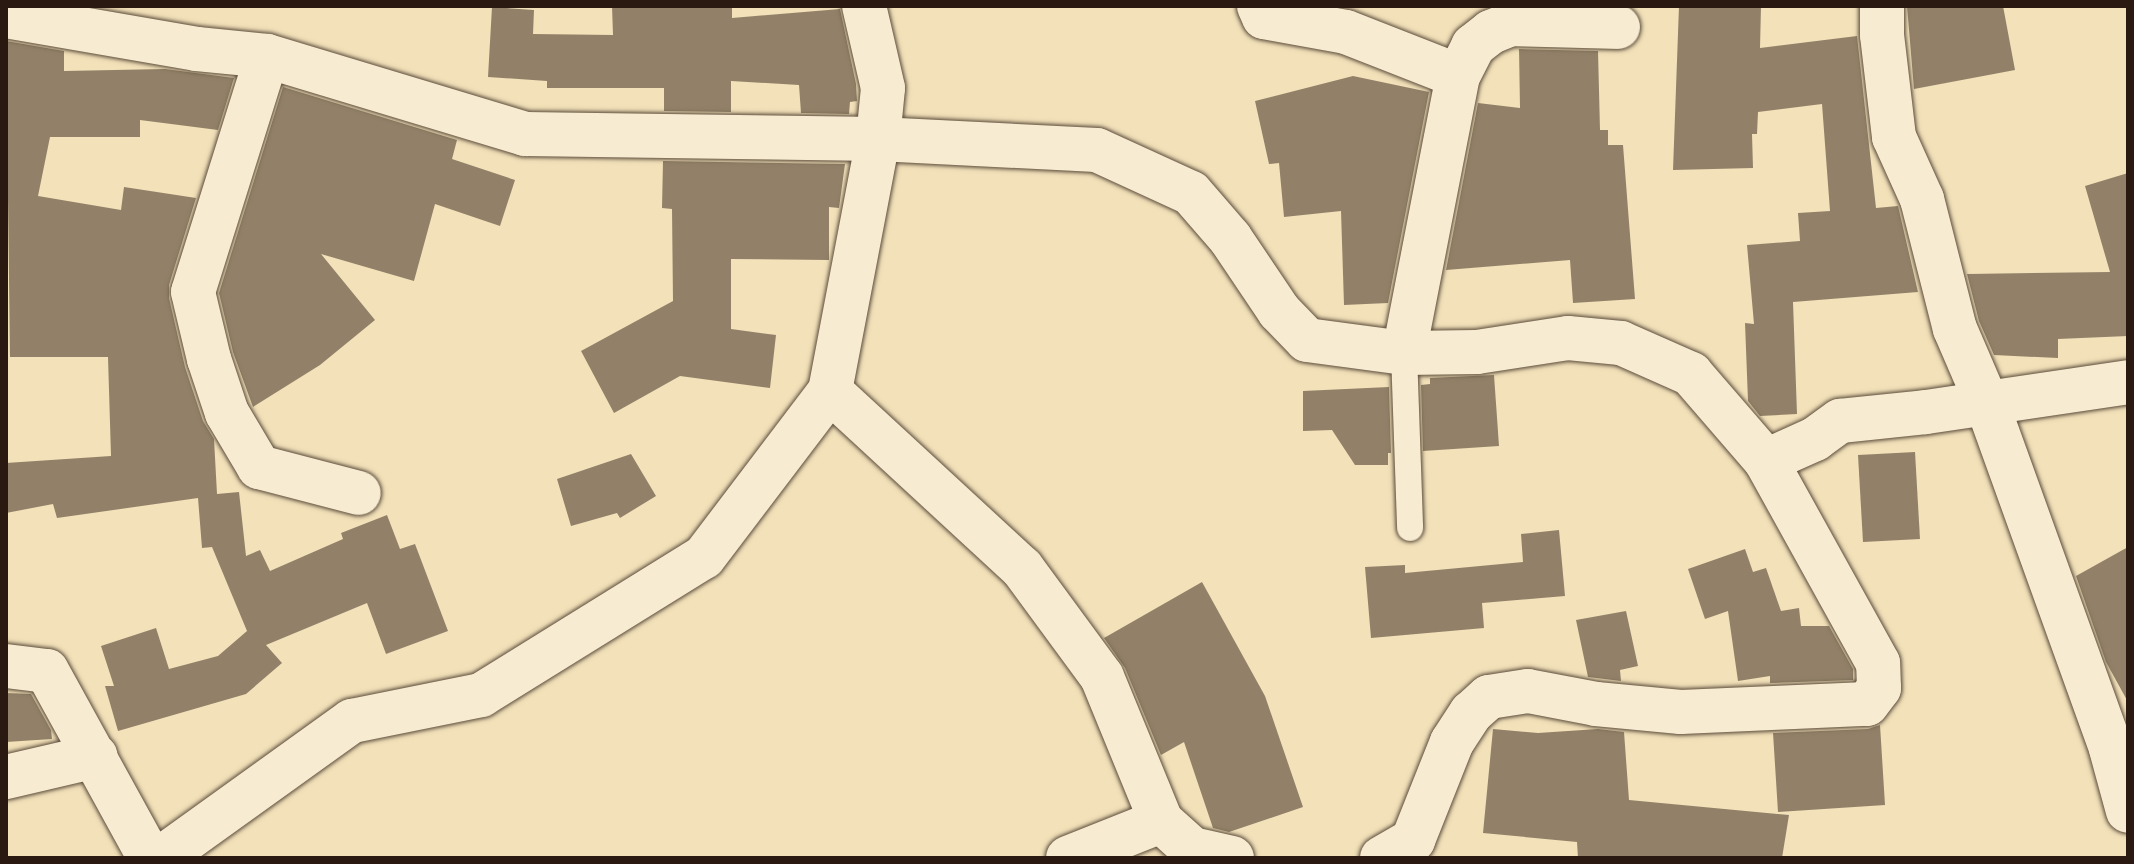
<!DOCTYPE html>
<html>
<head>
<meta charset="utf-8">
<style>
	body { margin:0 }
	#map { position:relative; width:2134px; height:864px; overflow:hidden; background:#f2e1b9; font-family:"IM FELL English",serif }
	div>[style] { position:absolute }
	.building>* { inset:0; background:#928168 }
	.roads { filter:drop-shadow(0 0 2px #5b4b3b) drop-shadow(0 0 2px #5b4b3b) }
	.lane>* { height:26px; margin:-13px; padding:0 13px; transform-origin:13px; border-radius:13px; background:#f7ecd2 }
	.street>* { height:44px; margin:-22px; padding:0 22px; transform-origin:22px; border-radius:22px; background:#f7ecd2 }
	span { translate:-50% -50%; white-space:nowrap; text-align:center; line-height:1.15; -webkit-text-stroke:6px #f7ecd2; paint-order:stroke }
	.frame { position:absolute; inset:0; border:8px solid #291911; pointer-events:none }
</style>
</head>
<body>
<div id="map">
	<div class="building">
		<i style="clip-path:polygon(612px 6px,732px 6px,732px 18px,840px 9px,856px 84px,857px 101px,850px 102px,849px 114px,801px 113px,799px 85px,731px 81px,731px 112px,664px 111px,664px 88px,547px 88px,547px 81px,488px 77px,492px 7px,534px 10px,533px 34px,613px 35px)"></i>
		<i style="clip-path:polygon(1679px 6px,1761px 6px,1760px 48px,1857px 36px,1876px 208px,1898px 206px,1918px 292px,1793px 302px,1797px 414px,1760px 416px,1748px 401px,1745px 323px,1754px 324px,1747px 245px,1800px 241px,1798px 213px,1830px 211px,1822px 104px,1758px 112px,1757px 134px,1752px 134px,1753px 168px,1673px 170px)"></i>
		<i style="clip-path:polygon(1907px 6px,2003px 6px,2015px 70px,1914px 89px)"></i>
		<i style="clip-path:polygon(6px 41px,64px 51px,64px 71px,165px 69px,234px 78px,218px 130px,140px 120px,140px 137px,50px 137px,38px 196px,121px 210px,124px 187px,196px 198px,169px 285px,169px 298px,185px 367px,203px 421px,214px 439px,217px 494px,239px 492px,246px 556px,260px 550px,270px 571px,343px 539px,341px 533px,387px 515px,400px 549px,415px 544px,448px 631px,386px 654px,367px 603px,266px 645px,282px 663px,246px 694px,118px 731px,105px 686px,114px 686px,101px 646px,156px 628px,169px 669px,218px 656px,247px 631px,212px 547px,202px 548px,198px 498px,57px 518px,53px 504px,6px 513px,6px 463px,111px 456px,108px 357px,10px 357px)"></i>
		<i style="clip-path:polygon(1519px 49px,1598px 51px,1600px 130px,1608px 130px,1608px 145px,1623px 145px,1635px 299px,1573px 303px,1570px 260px,1446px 270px,1478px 103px,1520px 108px)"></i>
		<i style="clip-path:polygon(1353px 76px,1429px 92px,1388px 303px,1344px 305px,1341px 211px,1284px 217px,1279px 163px,1269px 164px,1255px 101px)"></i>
		<i style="clip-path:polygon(283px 87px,457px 140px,452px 159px,515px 180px,500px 226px,435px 204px,414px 281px,321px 254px,375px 320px,320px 365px,253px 407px,233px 352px,219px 293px)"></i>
		<i style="clip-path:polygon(663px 161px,845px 164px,839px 208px,829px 207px,829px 260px,731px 259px,731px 329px,776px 335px,770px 388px,680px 376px,614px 413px,581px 351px,673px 301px,672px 209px,662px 208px)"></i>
		<i style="clip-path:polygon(2128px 173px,2128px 336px,2058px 339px,2058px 358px,1994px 355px,1979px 321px,1967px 274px,2110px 272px,2085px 186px)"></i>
		<i style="clip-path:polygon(1494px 375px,1499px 446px,1423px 451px,1421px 385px,1430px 384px,1430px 378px)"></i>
		<i style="clip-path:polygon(1389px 387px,1391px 453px,1388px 453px,1388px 465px,1355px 465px,1332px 430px,1303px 431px,1303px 391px)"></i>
		<i style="clip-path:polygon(1915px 452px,1920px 539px,1863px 542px,1858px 455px)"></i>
		<i style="clip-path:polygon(631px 454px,656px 496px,620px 518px,617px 513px,571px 526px,557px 479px)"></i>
		<i style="clip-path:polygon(1559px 530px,1565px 596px,1482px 603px,1484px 628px,1371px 638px,1365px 567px,1405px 565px,1405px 573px,1523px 562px,1521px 534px)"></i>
		<i style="clip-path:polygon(2128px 547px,2128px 702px,2106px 662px,2076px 576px)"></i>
		<i style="clip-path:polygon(1745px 549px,1753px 572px,1766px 568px,1781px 611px,1799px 608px,1801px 626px,1829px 626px,1853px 669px,1853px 680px,1770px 683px,1770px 676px,1738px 681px,1728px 611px,1705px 619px,1688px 569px)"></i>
		<i style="clip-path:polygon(1202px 582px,1265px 696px,1303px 807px,1229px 832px,1213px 828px,1184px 742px,1161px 755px,1125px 668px,1104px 638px)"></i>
		<i style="clip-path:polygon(1626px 611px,1638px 666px,1620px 670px,1621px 681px,1588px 677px,1576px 620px)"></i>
		<i style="clip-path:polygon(6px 693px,31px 694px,51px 730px,52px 739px,6px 742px)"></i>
		<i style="clip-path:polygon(1880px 725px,1885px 805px,1778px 812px,1773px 733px,1868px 729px)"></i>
		<i style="clip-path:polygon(1493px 729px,1538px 733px,1598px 729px,1624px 732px,1629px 800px,1789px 815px,1782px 858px,1578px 858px,1577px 842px,1483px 833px)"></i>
	</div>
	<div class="roads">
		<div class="lane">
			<i style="left:1404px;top:353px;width:175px;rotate:88deg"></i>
		</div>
		<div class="street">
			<i style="left:1259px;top:6px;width:12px;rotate:66deg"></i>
			<i style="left:1264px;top:17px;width:83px;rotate:10.4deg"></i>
			<i style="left:1346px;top:32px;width:120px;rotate:21.4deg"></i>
			<i style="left:1882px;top:6px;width:29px;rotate:90deg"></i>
			<i style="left:1882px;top:35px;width:103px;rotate:83.3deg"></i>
			<i style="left:1894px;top:137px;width:68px;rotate:65.7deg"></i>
			<i style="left:1922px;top:199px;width:134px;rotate:75.8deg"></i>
			<i style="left:1955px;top:329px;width:78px;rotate:66.7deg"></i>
			<i style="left:1986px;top:401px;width:370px;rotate:70.2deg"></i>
			<i style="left:2111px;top:749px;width:64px;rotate:74.7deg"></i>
			<i style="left:6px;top:16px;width:194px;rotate:9.8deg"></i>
			<i style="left:197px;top:49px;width:70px;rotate:5.7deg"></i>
			<i style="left:267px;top:56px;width:270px;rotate:16.8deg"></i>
			<i style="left:525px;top:134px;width:353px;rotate:0.8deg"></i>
			<i style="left:878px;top:139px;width:219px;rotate:2.9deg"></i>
			<i style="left:1097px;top:150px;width:103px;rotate:24.6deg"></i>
			<i style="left:1191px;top:193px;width:60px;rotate:49.1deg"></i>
			<i style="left:1230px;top:238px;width:88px;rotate:56.1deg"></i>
			<i style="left:1279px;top:311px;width:40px;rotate:46deg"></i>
			<i style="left:1307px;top:340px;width:98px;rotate:7.6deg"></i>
			<i style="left:1404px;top:353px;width:73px;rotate:-0.8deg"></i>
			<i style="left:1477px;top:352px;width:92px;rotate:-8.7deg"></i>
			<i style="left:1568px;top:338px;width:53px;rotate:5.4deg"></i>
			<i style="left:1621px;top:343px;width:77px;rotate:23.9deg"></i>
			<i style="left:1691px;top:374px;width:115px;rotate:49.2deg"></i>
			<i style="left:267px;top:56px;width:247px;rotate:107.4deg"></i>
			<i style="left:193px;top:292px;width:69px;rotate:76.6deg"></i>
			<i style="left:209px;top:359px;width:57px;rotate:71.6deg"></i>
			<i style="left:227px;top:413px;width:63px;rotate:59.3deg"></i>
			<i style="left:259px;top:467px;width:103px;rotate:14.6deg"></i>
			<i style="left:1404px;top:353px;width:282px;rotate:-79deg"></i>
			<i style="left:1458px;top:76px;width:34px;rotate:-63deg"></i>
			<i style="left:1473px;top:46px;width:23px;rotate:-38deg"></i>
			<i style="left:1491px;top:32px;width:22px;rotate:-22deg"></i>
			<i style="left:1511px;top:24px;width:107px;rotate:1.6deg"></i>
			<i style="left:830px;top:391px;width:261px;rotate:42.7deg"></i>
			<i style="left:1022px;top:568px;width:135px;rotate:53.7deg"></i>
			<i style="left:1102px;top:677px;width:156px;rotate:67.7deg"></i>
			<i style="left:1161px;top:821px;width:42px;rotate:42.1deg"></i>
			<i style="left:1192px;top:849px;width:41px;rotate:12.7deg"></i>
			<i style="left:6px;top:666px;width:41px;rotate:7deg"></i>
			<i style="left:47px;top:671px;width:213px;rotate:61.2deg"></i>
			<i style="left:6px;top:777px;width:92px;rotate:-13.1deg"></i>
			<i style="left:161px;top:858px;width:235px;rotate:-35.7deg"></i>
			<i style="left:352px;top:721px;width:132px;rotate:-11.4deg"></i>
			<i style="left:481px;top:695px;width:262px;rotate:-31.8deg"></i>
			<i style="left:704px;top:557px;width:208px;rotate:-52.8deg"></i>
			<i style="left:830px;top:391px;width:257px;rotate:-79.2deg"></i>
			<i style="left:878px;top:139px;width:51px;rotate:-84.4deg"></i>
			<i style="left:883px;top:88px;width:84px;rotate:-103deg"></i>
			<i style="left:1068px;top:858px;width:100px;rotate:-21.7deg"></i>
			<i style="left:1382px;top:858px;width:36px;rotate:-30deg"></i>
			<i style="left:1413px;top:840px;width:105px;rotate:-68.3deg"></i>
			<i style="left:1452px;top:742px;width:35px;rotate:-57deg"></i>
			<i style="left:1471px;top:713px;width:24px;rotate:-42deg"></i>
			<i style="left:1489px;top:697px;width:39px;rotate:-9deg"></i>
			<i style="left:1528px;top:691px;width:69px;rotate:10.8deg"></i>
			<i style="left:1596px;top:704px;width:85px;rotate:5.4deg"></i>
			<i style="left:1681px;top:712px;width:186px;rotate:-2.5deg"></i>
			<i style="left:1867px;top:704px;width:20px;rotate:-53deg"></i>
			<i style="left:1879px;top:688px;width:25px;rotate:-92deg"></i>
			<i style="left:1878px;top:663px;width:231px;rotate:-119deg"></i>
			<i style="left:1766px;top:461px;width:54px;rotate:-24.2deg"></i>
			<i style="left:1815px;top:439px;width:31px;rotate:-36deg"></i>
			<i style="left:1840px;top:421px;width:86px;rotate:-6deg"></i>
			<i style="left:1926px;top:412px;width:204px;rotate:-8.4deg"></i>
		</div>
	</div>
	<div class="frame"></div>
</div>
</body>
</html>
